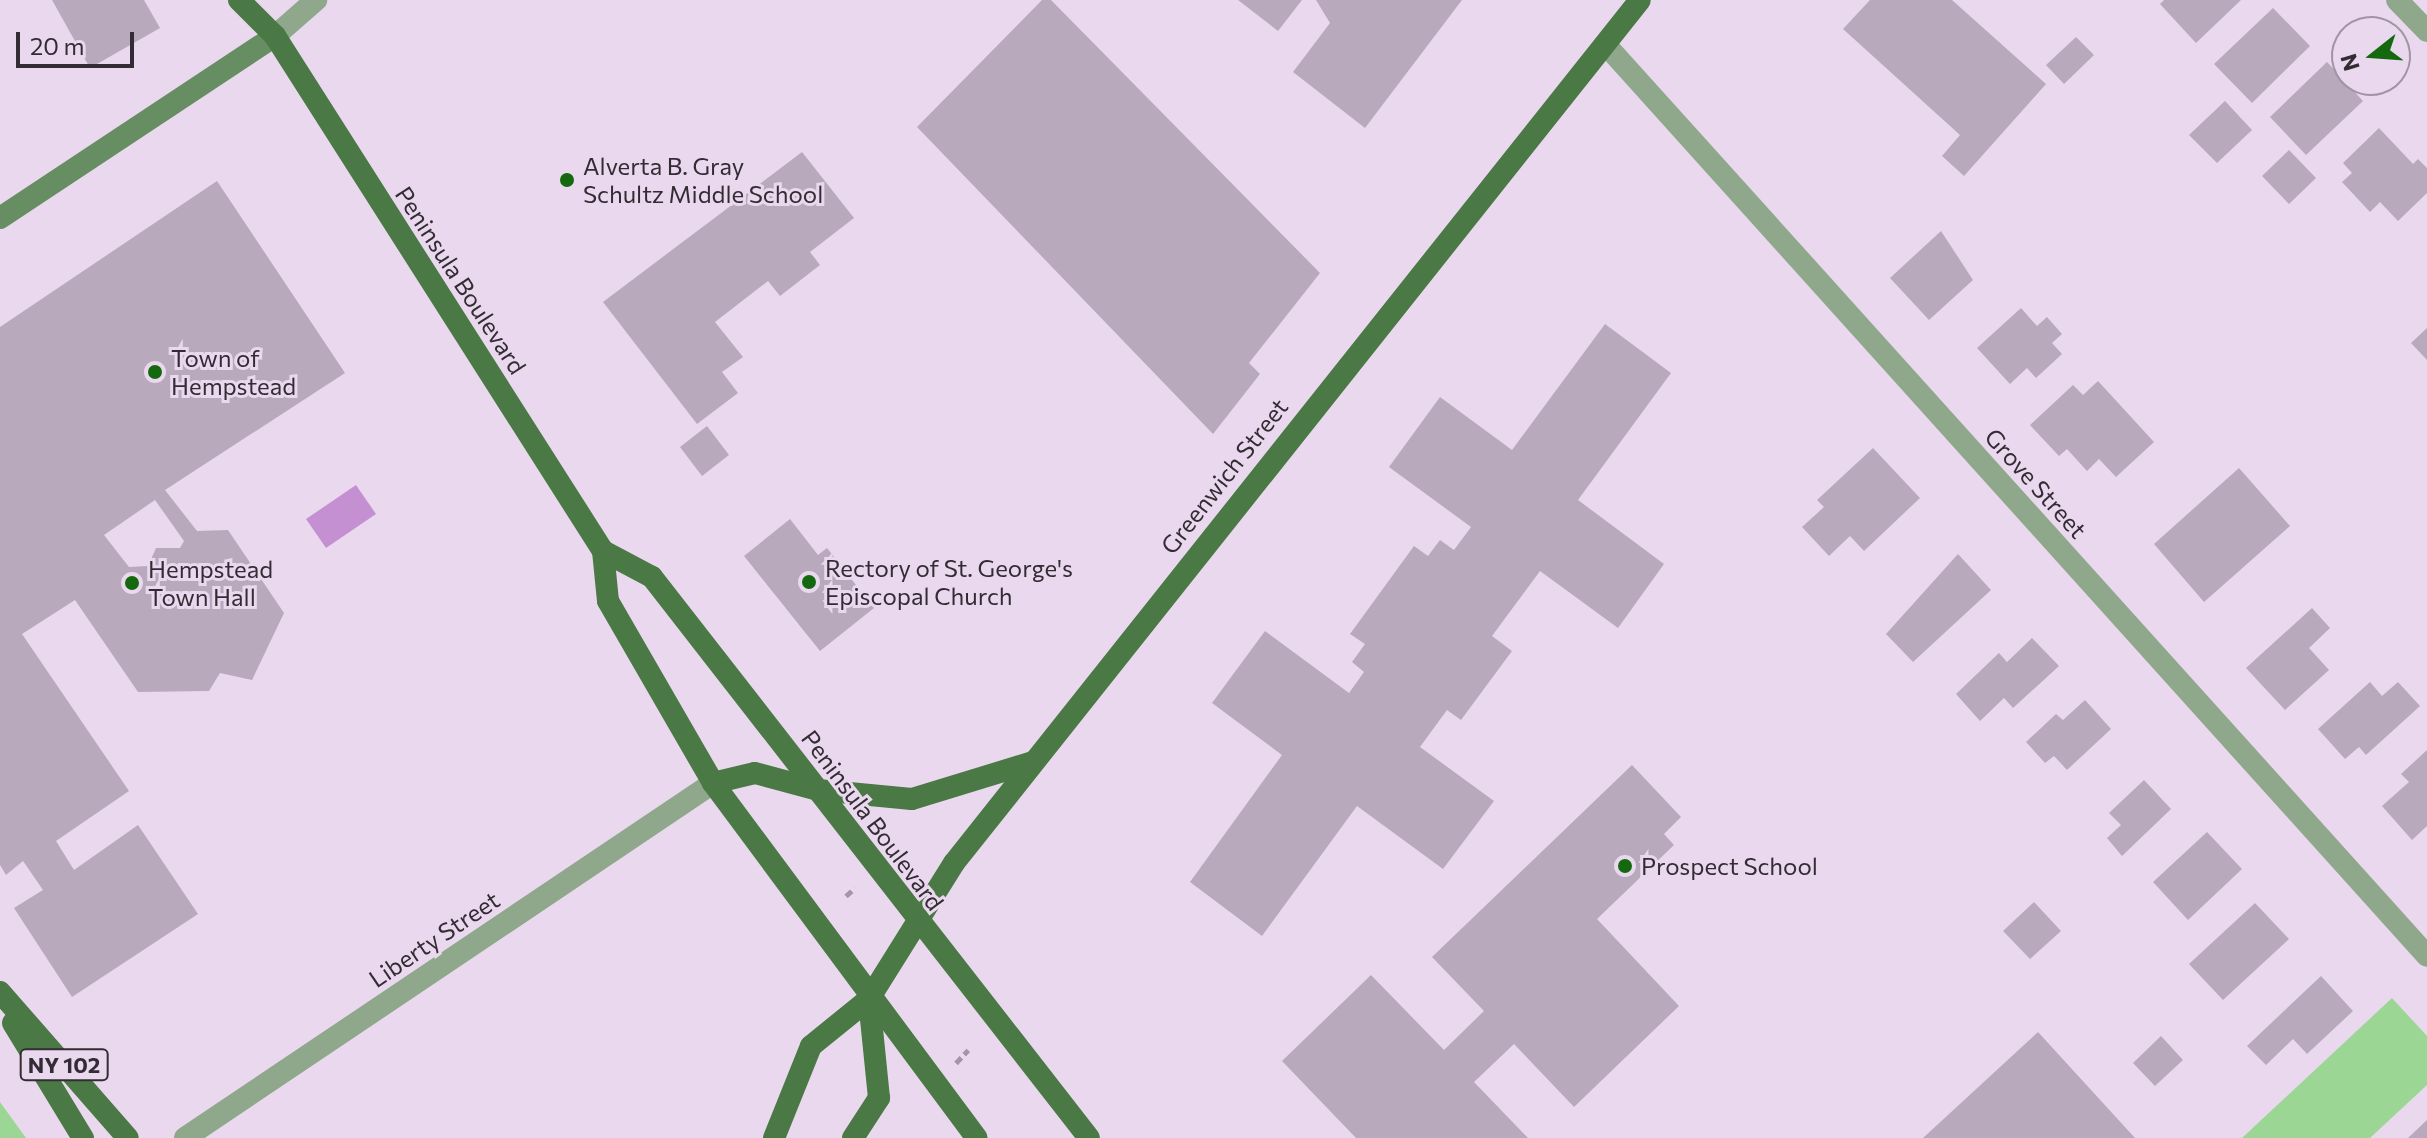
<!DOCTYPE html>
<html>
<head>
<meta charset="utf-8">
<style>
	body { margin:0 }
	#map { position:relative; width:2427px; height:1138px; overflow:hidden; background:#ead9ee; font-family:Commissioner,sans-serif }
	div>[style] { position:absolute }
	.green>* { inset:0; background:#9bd695 }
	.water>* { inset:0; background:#c490d2 }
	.building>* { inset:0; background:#b9a9bd }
	.path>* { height:5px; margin-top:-2.5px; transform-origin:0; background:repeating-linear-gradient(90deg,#a396a6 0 8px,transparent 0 12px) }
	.service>* { height:22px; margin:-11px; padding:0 11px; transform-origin:11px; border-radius:11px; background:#8fa88c }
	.minor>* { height:22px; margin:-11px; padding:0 11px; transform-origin:11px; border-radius:11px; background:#8fa88c }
	.secondary>* { height:22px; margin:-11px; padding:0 11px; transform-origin:11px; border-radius:11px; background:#678d63 }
	.primary>* { height:22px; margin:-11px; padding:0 11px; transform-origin:11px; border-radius:11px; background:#4a7945 }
	.dots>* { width:22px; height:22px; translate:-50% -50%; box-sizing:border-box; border:4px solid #ead9ee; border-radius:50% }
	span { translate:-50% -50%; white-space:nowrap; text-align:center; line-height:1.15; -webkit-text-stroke:6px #ead9ee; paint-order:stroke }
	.shield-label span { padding:2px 6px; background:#ead9ee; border:2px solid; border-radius:6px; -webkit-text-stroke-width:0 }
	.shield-label { font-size:22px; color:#332c34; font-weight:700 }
	.poi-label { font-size:24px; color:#332c34 }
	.left { translate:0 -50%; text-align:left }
	.street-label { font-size:24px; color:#332c34 }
	.north { position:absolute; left:2331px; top:16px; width:80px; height:80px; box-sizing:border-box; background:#ead9ee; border:2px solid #a194a4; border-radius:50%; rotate:253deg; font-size:22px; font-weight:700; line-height:32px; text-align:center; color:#332c34 }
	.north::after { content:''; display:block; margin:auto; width:28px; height:36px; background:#14690e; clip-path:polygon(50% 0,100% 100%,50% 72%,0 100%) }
	.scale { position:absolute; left:16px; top:32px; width:118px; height:36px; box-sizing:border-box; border:4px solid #332c34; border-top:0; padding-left:10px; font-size:24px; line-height:28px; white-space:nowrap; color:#332c34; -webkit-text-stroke:6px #ead9ee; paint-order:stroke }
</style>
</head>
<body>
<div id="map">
	<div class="green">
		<i style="clip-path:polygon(2392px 998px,2427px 1036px,2427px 1085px,2370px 1138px,2242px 1138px)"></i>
		<i style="clip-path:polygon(0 1102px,26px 1138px,0 1138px)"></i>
	</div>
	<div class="water">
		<i style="clip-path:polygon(356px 485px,376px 514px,326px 548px,306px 519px)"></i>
	</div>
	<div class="building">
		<i style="clip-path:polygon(52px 0,144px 0,160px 28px,90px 68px)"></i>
		<i style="clip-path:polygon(1042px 0,1051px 0,1320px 273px,1249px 363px,1260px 374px,1213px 434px,917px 127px)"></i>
		<i style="clip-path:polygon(1238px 0,1302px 0,1278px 31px)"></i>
		<i style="clip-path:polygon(1316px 0,1462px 0,1365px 128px,1293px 72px,1330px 23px)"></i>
		<i style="clip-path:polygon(1870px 0,1952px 0,2046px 84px,1964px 176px,1942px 156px,1960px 135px,1843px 29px)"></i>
		<i style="clip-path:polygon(2164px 0,2241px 0,2196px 43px,2160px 4px)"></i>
		<i style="clip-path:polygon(2273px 8px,2310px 46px,2252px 103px,2214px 64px)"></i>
		<i style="clip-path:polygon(2076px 37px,2094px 55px,2064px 84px,2046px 65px)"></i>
		<i style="clip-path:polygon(2327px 62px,2363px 101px,2306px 155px,2270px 117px)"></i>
		<i style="clip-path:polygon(2225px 101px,2252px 130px,2217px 163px,2189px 135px)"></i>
		<i style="clip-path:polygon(2379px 128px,2413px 164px,2418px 159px,2427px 168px,2427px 193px,2398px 221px,2380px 202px,2370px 212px,2342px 182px,2352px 173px,2343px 163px)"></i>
		<i style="clip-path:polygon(2289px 150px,2316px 178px,2289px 204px,2262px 176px)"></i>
		<i style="clip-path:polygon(802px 152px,854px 218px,810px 252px,820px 265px,780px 296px,768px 281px,715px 322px,743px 357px,722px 372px,738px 393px,697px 424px,603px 302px)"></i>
		<i style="clip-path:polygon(evenodd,217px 181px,345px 373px,165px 490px,197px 531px,228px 530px,284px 613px,252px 680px,220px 673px,209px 691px,138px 692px,75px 600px,22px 634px,129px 791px,56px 841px,74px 870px,138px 825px,198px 914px,72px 997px,14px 908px,43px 890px,23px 861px,6px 875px,0 865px,0 327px,217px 181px,155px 500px,184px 541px,180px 548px,156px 548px,148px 566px,129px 567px,104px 535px,155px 500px)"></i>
		<i style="clip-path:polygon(1941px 231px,1973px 280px,1929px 320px,1890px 278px)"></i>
		<i style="clip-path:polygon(2021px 308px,2037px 326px,2047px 317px,2062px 334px,2052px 343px,2062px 354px,2036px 378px,2027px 368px,2010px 384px,1977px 348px)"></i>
		<i style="clip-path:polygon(1605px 324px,1671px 373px,1578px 500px,1664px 564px,1618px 628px,1540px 571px,1492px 636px,1512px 651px,1461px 720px,1447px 710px,1420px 747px,1494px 801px,1443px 869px,1357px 806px,1262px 936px,1190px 882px,1282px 755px,1212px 703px,1265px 631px,1349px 693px,1364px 672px,1352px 662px,1365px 644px,1350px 634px,1414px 546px,1428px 556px,1440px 540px,1454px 550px,1471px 527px,1389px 467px,1440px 397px,1512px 450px)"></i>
		<i style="clip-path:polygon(2427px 328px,2427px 360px,2411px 343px)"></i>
		<i style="clip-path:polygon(2098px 381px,2154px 442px,2116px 477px,2099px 459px,2087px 471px,2067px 449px,2059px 456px,2030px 425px,2073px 385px,2083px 395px)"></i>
		<i style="clip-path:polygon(707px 426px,729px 455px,702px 476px,680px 447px)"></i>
		<i style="clip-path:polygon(1873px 448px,1920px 498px,1864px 551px,1850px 536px,1829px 556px,1802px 527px,1824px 507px,1817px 500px)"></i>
		<i style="clip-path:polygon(2239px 468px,2290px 526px,2204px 602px,2154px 544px)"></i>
		<i style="clip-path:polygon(790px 519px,818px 555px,827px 548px,874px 608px,820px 651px,744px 556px)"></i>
		<i style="clip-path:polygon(1958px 554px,1991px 590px,1913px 662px,1886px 634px)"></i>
		<i style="clip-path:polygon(2312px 608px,2330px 628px,2309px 648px,2329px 670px,2285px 710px,2246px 668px)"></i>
		<i style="clip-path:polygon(2032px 638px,2059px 666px,2013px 708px,2004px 698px,1980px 721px,1956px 694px,1999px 653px,2007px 662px)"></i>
		<i style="clip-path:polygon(2370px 682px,2382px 696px,2398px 682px,2420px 706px,2366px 755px,2359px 747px,2345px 759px,2318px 729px)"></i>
		<i style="clip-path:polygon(2085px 700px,2111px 729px,2067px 770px,2054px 756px,2045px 763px,2026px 742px,2056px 714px,2063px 720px)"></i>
		<i style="clip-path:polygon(2427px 750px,2427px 826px,2412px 840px,2382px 806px,2409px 782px,2401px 774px)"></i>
		<i style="clip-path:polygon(1632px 765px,1681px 817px,1664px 834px,1674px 845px,1597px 919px,1679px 1006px,1574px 1107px,1514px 1044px,1474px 1082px,1528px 1138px,1356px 1138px,1282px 1061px,1371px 975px,1444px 1050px,1484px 1011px,1432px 957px)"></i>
		<i style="clip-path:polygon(2144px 780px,2171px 809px,2122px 856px,2107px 838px,2121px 825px,2109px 813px)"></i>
		<i style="clip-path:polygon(2207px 832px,2242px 869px,2188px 920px,2153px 882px)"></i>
		<i style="clip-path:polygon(2034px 902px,2061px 931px,2030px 959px,2003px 931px)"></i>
		<i style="clip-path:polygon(2255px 903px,2289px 939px,2223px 1000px,2189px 964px)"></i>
		<i style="clip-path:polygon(2321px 976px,2353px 1011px,2307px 1054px,2293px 1039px,2266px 1065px,2247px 1046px)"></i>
		<i style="clip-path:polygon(2038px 1032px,2135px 1138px,1923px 1138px)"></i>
		<i style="clip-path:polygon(2161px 1036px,2183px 1060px,2155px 1086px,2133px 1063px)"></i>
		<i style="clip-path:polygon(2427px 1120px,2427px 1138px,2408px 1138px)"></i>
	</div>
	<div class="path">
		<i style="left:846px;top:896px;width:12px;rotate:-42deg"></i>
		<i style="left:956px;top:1063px;width:18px;rotate:-47deg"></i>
	</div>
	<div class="service">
		<i style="left:275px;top:36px;width:55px;rotate:-41.3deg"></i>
	</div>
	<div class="minor">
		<i style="left:2397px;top:0;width:43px;rotate:45.9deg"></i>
		<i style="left:1606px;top:45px;width:1226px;rotate:47.97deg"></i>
		<i style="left:185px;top:1138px;width:636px;rotate:-33.91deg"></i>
	</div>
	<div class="secondary">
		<i style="left:0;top:218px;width:330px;rotate:-33.5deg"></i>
	</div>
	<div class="primary">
		<i style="left:239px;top:0;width:51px;rotate:45deg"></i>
		<i style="left:275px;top:36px;width:611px;rotate:57.51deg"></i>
		<i style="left:603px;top:551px;width:50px;rotate:84.3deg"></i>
		<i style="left:608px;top:601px;width:210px;rotate:60deg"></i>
		<i style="left:713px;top:783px;width:442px;rotate:53.4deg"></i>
		<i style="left:603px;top:551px;width:55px;rotate:28deg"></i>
		<i style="left:652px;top:577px;width:711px;rotate:52.08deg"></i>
		<i style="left:713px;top:783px;width:43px;rotate:-13.4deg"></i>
		<i style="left:755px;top:773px;width:65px;rotate:15.1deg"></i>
		<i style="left:818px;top:790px;width:94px;rotate:5.5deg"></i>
		<i style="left:912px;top:799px;width:127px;rotate:-17deg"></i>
		<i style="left:0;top:992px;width:194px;rotate:48.8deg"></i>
		<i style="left:13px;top:1023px;width:135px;rotate:58.7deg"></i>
		<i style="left:774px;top:1138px;width:99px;rotate:-68.1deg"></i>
		<i style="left:811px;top:1046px;width:75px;rotate:-39deg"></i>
		<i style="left:869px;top:999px;width:160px;rotate:-58deg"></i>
		<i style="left:954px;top:863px;width:1102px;rotate:-51.52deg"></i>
		<i style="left:853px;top:1138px;width:48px;rotate:-57deg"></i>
		<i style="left:879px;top:1098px;width:99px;rotate:-95.8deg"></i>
	</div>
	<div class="dots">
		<i style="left:567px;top:180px;background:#14690e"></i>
		<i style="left:155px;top:372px;background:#14690e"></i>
		<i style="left:809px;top:582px;background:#14690e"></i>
		<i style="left:132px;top:583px;background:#14690e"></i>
		<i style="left:1625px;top:866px;background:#14690e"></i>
	</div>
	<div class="shield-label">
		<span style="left:64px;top:1065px">NY 102</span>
	</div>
	<div class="poi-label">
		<span class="left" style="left:583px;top:180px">Alverta B. Gray<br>Schultz Middle School</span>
		<span class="left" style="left:171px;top:372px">Town of<br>Hempstead</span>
		<span class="left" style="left:825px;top:582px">Rectory of St. George's<br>Episcopal Church</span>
		<span class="left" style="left:148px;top:583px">Hempstead<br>Town Hall</span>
		<span class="left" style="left:1641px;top:866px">Prospect School</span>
	</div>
	<div class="street-label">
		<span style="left:461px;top:280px;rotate:57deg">Peninsula Boulevard</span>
		<span style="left:1224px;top:476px;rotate:-52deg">Greenwich Street</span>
		<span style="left:2036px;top:483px;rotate:48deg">Grove Street</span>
		<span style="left:873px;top:820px;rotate:53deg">Peninsula Boulevard</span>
		<span style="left:434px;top:939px;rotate:-34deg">Liberty Street</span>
	</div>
	<div class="north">N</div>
	<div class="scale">20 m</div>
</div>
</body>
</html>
